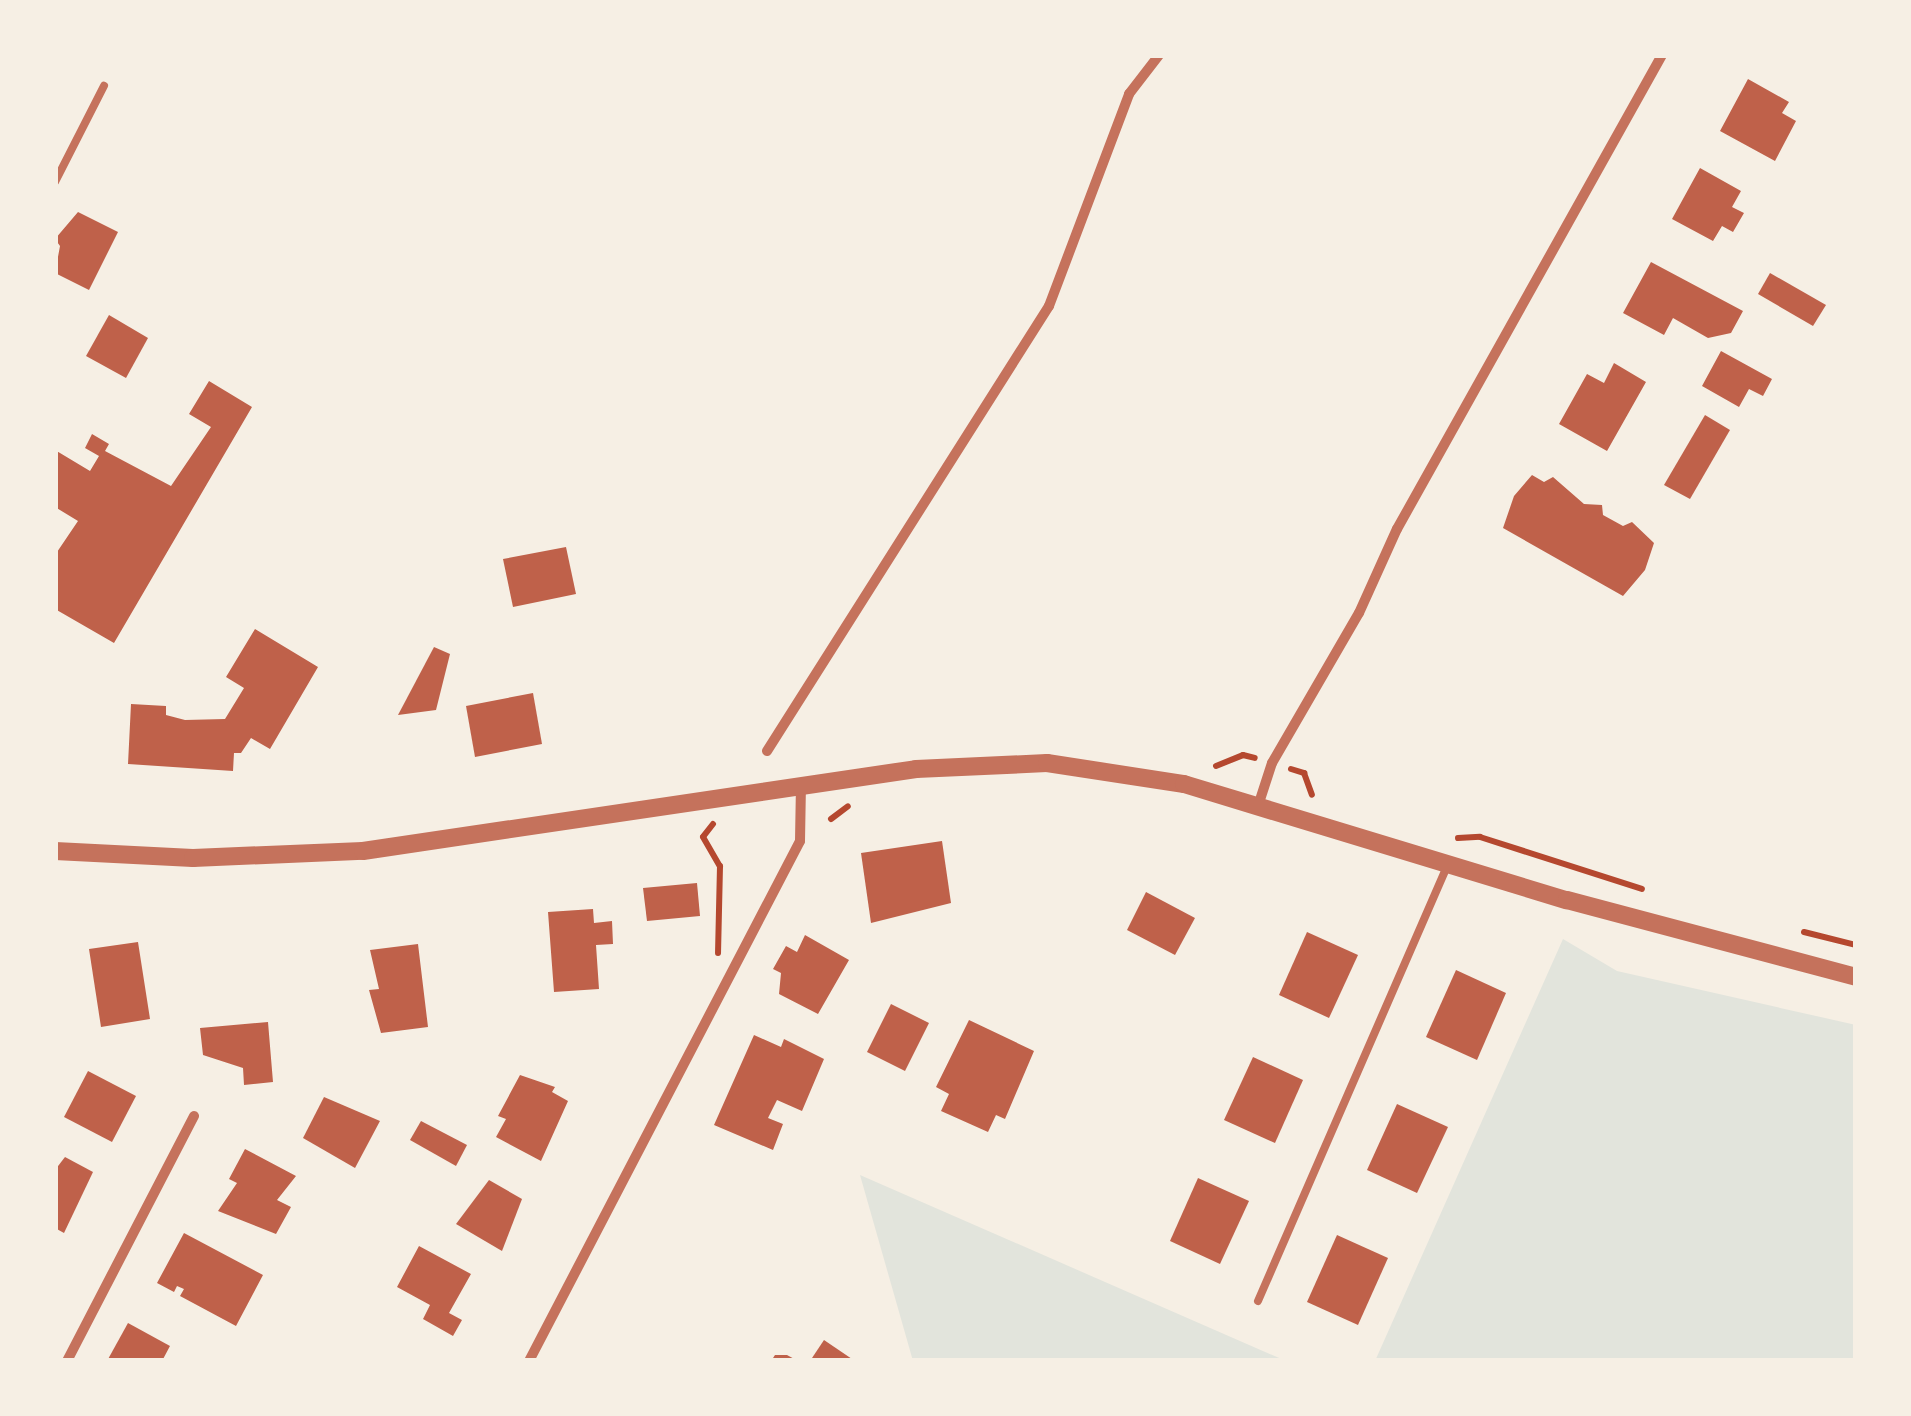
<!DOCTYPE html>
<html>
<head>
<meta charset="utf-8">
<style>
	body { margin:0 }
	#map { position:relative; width:1911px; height:1416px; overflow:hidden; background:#f6efe4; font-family:"Sofia Sans Condensed",sans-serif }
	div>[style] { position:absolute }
	.green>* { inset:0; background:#e2e4dc }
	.building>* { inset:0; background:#bf614a }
	.path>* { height:6px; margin:-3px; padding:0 3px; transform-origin:3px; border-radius:3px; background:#b5482f }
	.service>* { height:8px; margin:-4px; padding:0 4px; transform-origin:4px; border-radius:4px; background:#c5725c }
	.minor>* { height:10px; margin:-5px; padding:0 5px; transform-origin:5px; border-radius:5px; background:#c5725c }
	.tertiary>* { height:18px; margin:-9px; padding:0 9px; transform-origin:9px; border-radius:9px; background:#c5725c }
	span { translate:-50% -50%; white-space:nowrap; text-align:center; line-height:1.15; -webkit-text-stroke:8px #f6efe4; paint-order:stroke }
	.frame { position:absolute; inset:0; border:58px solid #f6efe4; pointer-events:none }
</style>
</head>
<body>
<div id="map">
	<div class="green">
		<i style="clip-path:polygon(1563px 939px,1617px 971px,1856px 1025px,1856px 1361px,1375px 1361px)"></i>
		<i style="clip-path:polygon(860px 1175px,1286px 1361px,913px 1361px)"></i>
	</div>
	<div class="building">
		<i style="clip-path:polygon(1748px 79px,1789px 102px,1782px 113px,1796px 121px,1775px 161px,1720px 131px)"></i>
		<i style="clip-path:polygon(1700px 168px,1741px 191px,1732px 207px,1744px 213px,1733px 232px,1722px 226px,1713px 241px,1672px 219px)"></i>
		<i style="clip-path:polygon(78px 212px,118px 232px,89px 290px,55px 273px,60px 246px,55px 239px)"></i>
		<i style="clip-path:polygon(1651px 262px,1743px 311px,1731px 333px,1708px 338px,1673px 318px,1664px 335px,1623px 313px)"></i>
		<i style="clip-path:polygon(1770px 273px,1826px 305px,1813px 326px,1758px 294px)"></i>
		<i style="clip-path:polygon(109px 315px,148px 338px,126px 378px,86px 356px)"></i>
		<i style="clip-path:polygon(1721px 351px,1772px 379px,1763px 396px,1749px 389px,1739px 407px,1702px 386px)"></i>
		<i style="clip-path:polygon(1614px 363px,1646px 382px,1607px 451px,1559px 424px,1587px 374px,1604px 383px)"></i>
		<i style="clip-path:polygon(209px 381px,252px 407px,114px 643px,55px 609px,55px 555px,78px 521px,55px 507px,55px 450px,90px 471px,99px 456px,85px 448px,92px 434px,109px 444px,105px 451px,171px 486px,211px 427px,189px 414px)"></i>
		<i style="clip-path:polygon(1705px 415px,1730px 430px,1690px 499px,1664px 485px)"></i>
		<i style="clip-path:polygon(1532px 475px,1544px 482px,1553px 477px,1584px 504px,1602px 505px,1603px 515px,1623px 526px,1632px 522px,1654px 543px,1645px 570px,1623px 596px,1503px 528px,1514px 496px)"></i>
		<i style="clip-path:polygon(566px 547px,576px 594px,513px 607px,503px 559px)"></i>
		<i style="clip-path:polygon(255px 629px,318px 667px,270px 749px,251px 738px,241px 753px,234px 753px,233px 771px,128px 764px,131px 704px,166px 706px,166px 715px,185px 720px,225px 719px,244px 688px,226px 677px)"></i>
		<i style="clip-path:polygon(434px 647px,450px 654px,436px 710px,398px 715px)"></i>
		<i style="clip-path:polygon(533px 693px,542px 744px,475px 757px,466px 706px)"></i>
		<i style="clip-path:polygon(942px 841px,951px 903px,871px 923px,861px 853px)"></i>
		<i style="clip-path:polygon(697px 883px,700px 916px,647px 921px,643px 888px)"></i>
		<i style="clip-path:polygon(1146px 892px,1195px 918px,1175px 955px,1127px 930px)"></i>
		<i style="clip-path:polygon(593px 909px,594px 923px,612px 921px,613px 944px,596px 945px,599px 989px,554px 992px,548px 912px)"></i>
		<i style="clip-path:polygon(1307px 932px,1358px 955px,1329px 1018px,1279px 995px)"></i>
		<i style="clip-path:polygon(805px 935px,849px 960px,818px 1014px,779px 994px,781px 973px,773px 969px,786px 946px,797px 952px)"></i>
		<i style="clip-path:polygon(138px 942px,150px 1019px,101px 1027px,89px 949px)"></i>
		<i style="clip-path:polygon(418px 944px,428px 1027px,381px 1033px,369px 990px,379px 989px,370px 950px)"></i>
		<i style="clip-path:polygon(1456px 970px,1506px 993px,1477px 1060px,1426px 1037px)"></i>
		<i style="clip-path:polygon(891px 1004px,929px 1023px,905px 1071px,867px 1052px)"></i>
		<i style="clip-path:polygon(969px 1020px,1034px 1051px,1005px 1119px,996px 1115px,988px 1132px,941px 1111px,949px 1094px,936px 1087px)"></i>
		<i style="clip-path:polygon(268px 1022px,273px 1082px,244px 1085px,243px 1068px,203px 1055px,200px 1028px)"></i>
		<i style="clip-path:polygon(754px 1035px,781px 1047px,784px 1039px,824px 1059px,802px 1111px,777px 1100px,768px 1118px,783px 1124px,773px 1150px,714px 1125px)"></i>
		<i style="clip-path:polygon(1253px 1057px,1303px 1080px,1275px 1143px,1224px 1120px)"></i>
		<i style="clip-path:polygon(88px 1071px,136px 1096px,112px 1142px,64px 1117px)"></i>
		<i style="clip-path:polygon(520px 1075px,555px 1087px,552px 1092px,568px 1101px,541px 1161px,496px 1137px,506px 1119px,498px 1116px)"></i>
		<i style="clip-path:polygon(324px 1097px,380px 1121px,355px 1168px,303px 1138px)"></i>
		<i style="clip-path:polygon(1397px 1104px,1448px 1127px,1417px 1193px,1367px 1170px)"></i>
		<i style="clip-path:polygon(421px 1121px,467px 1145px,456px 1166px,410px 1140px)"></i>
		<i style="clip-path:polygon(245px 1149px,296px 1176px,277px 1200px,291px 1207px,276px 1234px,218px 1211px,237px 1183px,229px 1179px)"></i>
		<i style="clip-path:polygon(65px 1157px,93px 1172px,64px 1233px,55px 1228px,55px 1170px)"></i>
		<i style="clip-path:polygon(1198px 1178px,1249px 1201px,1220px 1264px,1170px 1241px)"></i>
		<i style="clip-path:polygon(489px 1180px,522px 1199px,502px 1251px,456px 1224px)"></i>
		<i style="clip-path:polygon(184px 1233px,263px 1275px,236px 1326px,180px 1296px,184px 1289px,177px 1286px,174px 1292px,157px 1283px)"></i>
		<i style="clip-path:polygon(1337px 1235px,1388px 1258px,1358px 1325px,1307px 1302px)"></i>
		<i style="clip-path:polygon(419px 1246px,471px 1274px,449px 1313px,462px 1320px,453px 1336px,423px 1319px,430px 1305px,397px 1287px)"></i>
		<i style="clip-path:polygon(128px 1323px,170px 1346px,162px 1361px,107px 1361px)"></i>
		<i style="clip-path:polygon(824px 1340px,852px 1359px,850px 1361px,810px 1361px)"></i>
		<i style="clip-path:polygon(775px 1355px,787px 1355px,798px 1361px,771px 1361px)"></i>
	</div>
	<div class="path">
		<i style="left:1216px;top:766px;width:29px;rotate:-22deg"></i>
		<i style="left:1243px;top:755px;width:12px;rotate:14deg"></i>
		<i style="left:1291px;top:769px;width:14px;rotate:17deg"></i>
		<i style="left:1304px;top:773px;width:23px;rotate:70deg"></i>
		<i style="left:831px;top:819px;width:21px;rotate:-37deg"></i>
		<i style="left:713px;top:824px;width:16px;rotate:128deg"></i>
		<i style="left:703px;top:837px;width:34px;rotate:60deg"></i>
		<i style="left:720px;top:866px;width:87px;rotate:91.3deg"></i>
		<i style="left:1458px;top:838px;width:22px;rotate:-3deg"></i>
		<i style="left:1480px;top:837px;width:170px;rotate:17.8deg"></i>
		<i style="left:1804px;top:932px;width:54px;rotate:14deg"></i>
	</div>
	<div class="service">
		<i style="left:55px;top:182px;width:108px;rotate:-63deg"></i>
		<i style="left:1258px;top:1301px;width:477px;rotate:-66.5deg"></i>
	</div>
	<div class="minor">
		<i style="left:767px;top:751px;width:527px;rotate:-57.64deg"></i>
		<i style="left:1049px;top:306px;width:227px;rotate:-69.3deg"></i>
		<i style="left:1129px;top:94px;width:49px;rotate:-52.4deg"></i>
		<i style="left:1258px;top:806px;width:45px;rotate:-72deg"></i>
		<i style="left:1272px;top:763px;width:173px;rotate:-59.9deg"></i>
		<i style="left:1359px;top:613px;width:92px;rotate:-65.7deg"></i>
		<i style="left:1397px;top:529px;width:543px;rotate:-60.79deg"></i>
		<i style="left:67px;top:1361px;width:276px;rotate:-62.6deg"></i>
		<i style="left:529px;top:1361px;width:586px;rotate:-62.47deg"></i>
		<i style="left:800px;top:841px;width:56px;rotate:-89deg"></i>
	</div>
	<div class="tertiary">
		<i style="left:55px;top:851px;width:138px;rotate:2.9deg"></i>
		<i style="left:193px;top:858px;width:170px;rotate:-2.4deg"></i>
		<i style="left:363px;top:851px;width:559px;rotate:-8.43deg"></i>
		<i style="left:916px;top:769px;width:131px;rotate:-2.6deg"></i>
		<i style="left:1047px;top:763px;width:139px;rotate:8.7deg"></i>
		<i style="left:1184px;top:784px;width:400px;rotate:16.9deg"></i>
		<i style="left:1567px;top:900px;width:299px;rotate:14.9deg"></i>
	</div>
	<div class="frame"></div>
</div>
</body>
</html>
